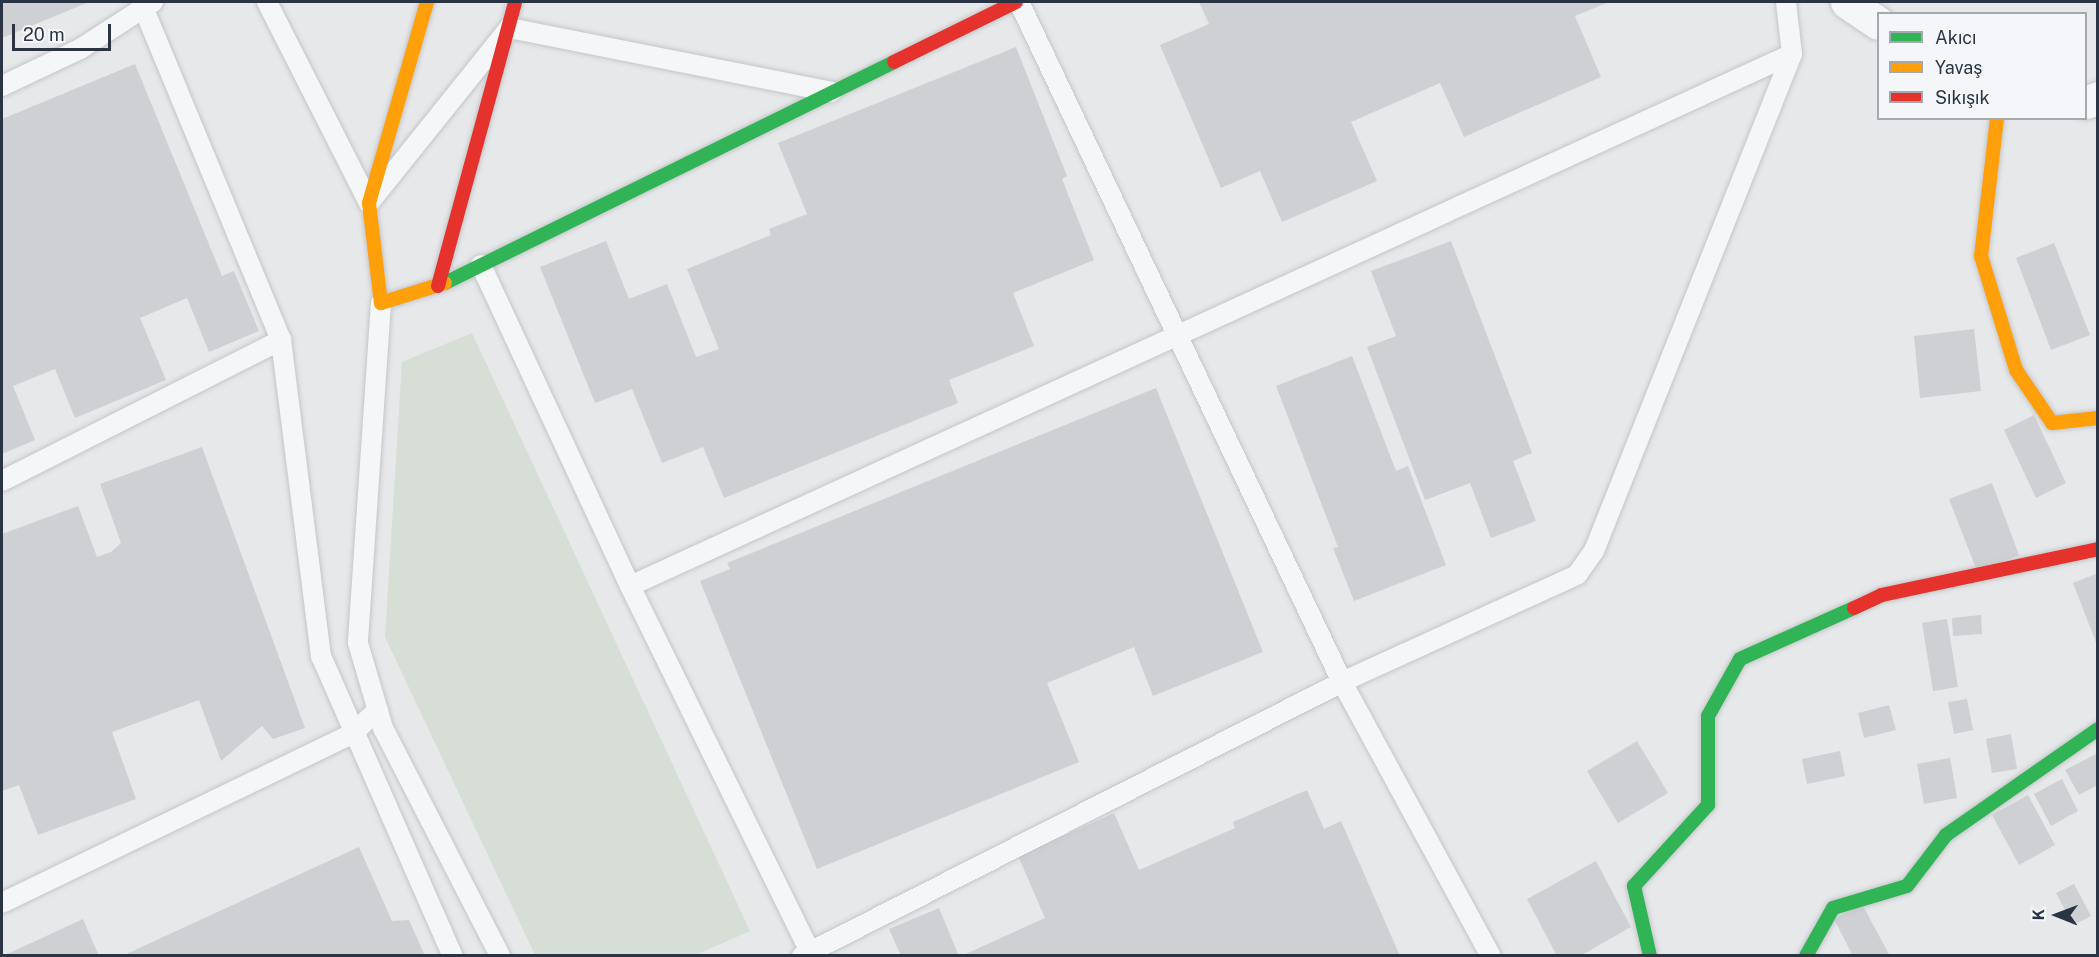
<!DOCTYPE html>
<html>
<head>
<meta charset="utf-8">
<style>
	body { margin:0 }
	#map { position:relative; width:2099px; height:957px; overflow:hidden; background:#e6e8ea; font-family:"Public Sans",sans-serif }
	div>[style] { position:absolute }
	.green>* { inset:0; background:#d6ded6 }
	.building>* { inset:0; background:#ced0d3 }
	.roads { filter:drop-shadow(0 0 2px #c4c6c8) drop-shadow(0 0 2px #c4c6c8) }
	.lane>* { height:20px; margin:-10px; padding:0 10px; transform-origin:10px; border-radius:10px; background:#f5f6f7 }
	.street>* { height:33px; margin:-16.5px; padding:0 16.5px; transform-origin:16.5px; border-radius:16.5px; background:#f5f6f7 }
	.fast>* { height:14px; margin:-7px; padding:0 7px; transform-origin:7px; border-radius:7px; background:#30b455 }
	.slow>* { height:14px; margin:-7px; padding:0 7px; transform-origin:7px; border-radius:7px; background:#ff9f0a }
	.jam>* { height:14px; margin:-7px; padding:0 7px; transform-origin:7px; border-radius:7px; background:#e5322d }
	span { translate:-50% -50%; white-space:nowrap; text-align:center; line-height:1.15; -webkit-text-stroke:6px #f4f6f9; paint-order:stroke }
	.frame { position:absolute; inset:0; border:3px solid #2b3445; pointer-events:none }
	.legend { position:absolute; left:1877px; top:12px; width:210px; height:108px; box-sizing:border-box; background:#f4f6f9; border:2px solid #a4a8b1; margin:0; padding:8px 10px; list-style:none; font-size:18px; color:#2b3445 }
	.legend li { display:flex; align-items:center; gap:12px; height:30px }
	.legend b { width:30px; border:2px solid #a4a8b1 }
	.north { position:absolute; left:2027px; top:885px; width:60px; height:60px; -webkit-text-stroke:4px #f4f6f9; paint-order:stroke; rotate:271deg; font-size:16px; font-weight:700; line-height:24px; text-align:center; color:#2b3445 }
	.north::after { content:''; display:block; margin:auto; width:21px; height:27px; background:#2b3445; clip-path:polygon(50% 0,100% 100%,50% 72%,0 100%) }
	.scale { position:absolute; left:12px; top:24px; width:99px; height:27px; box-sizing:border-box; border:3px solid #2b3445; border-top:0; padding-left:8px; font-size:18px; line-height:21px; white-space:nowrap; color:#2b3445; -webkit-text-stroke:4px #f4f6f9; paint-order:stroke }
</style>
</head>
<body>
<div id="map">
	<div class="green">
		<i style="clip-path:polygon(472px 333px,750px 931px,695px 955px,535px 955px,385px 637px,402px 362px)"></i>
	</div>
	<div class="building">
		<i style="clip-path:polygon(2px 2px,89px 2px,2px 38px)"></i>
		<i style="clip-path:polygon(1199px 2px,1609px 2px,1575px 16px,1601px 77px,1464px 137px,1440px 83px,1351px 122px,1377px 181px,1282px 222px,1260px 171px,1221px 188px,1160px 45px,1209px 24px)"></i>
		<i style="clip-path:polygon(1016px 47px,1067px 176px,1062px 179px,1094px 260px,1013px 293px,1034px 346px,949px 380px,958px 403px,724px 498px,703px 447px,662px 463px,632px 389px,595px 403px,540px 267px,606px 241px,629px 299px,667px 284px,696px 357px,719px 349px,687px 269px,771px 235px,769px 229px,807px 214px,778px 143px)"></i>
		<i style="clip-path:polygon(135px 64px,222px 276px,234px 271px,259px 331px,209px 352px,187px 298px,140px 318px,166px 380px,75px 418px,55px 369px,13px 386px,35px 440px,2px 454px,2px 119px)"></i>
		<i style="clip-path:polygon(1451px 241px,1532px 453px,1513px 461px,1536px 521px,1491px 538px,1470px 483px,1425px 500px,1367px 347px,1396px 336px,1371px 271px)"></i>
		<i style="clip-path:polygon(2054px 243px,2090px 335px,2051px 350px,2016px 258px)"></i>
		<i style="clip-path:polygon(1974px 329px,1981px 391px,1920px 398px,1914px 336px)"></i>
		<i style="clip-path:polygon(1352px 356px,1396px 471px,1408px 466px,1446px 565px,1354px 601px,1333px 548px,1338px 547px,1276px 386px)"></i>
		<i style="clip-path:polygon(1156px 388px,1263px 652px,1153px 696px,1134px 647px,1047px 683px,1079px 762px,817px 869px,700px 581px,730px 569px,727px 563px)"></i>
		<i style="clip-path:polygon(2034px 415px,2066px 483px,2036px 498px,2004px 430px)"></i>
		<i style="clip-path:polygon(202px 447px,305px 728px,273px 739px,262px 726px,221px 761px,199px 700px,112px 732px,136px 799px,38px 835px,19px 785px,2px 791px,2px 534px,78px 506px,97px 557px,111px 552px,121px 543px,100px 484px)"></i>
		<i style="clip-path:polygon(1992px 483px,2019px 555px,1977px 571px,1949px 499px)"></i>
		<i style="clip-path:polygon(2098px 573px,2098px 645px,2097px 645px,2073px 583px)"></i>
		<i style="clip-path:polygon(1981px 615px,1982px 634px,1953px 636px,1952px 618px)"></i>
		<i style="clip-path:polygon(1947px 619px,1958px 687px,1933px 691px,1922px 623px)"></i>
		<i style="clip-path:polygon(1967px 699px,1973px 730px,1954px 734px,1948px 702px)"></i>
		<i style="clip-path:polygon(1889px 705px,1896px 730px,1864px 738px,1858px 713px)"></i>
		<i style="clip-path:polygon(2011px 734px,2017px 769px,1992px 773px,1986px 739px)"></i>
		<i style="clip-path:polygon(1637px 741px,1668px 793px,1618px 823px,1587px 771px)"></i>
		<i style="clip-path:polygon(1840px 751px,1845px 776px,1807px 784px,1802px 759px)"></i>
		<i style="clip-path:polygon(2098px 753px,2098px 785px,2079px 795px,2065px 770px)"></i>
		<i style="clip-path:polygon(1950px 758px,1957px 798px,1924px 804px,1917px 764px)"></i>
		<i style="clip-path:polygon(2062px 779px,2078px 811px,2051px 826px,2034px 794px)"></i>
		<i style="clip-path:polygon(1307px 790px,1324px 829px,1341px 821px,1400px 956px,961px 956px,1045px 918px,1018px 856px,1114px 813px,1139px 870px,1235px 828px,1233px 822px)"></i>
		<i style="clip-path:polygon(2028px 795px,2055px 845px,2019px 865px,1992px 815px)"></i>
		<i style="clip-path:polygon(359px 847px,392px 921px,409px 920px,425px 956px,122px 956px)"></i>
		<i style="clip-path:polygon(1596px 861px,1631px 927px,1580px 956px,1557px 956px,1527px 899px)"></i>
		<i style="clip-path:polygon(2074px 884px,2091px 916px,2073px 925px,2056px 893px)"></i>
		<i style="clip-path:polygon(1862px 904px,1890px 956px,1853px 956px,1834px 919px)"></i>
		<i style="clip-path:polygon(939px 908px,959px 956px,901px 956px,889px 929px)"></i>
		<i style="clip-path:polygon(83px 919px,99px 956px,3px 956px)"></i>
	</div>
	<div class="roads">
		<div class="lane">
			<i style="left:141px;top:2px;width:366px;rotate:67.5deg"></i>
			<i style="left:281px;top:340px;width:319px;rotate:82.8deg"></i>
			<i style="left:321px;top:656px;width:328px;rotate:66.3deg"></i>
			<i style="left:267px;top:2px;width:225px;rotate:63.1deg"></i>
			<i style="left:369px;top:203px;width:224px;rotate:-51.3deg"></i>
			<i style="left:509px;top:28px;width:329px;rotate:11.2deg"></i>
			<i style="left:1019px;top:2px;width:753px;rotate:64.59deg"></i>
			<i style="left:1342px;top:682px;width:312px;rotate:61.5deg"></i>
			<i style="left:2px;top:86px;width:86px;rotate:-25.4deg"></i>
			<i style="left:80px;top:49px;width:87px;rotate:-32.8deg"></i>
			<i style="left:481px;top:265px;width:354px;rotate:65.1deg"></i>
			<i style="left:630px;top:586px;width:412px;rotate:63.8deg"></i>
			<i style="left:381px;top:303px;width:341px;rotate:93.9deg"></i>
			<i style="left:358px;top:643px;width:89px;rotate:73.6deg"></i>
			<i style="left:383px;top:728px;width:256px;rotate:62.8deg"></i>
			<i style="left:2px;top:481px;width:313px;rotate:-26.8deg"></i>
			<i style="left:630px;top:586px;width:1278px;rotate:-24.6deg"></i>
			<i style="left:2px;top:903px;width:390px;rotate:-25.8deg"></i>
			<i style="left:353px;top:733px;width:34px;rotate:-43deg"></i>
			<i style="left:802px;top:956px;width:606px;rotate:-26.9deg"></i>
			<i style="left:1342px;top:682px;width:258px;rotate:-24.5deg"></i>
			<i style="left:1577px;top:575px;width:29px;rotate:-55deg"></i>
			<i style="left:1594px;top:551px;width:535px;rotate:-68.28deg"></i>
			<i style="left:1792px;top:54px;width:52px;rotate:-96.6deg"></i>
		</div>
		<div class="street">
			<i style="left:1847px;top:2px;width:37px;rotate:34deg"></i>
			<i style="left:2086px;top:102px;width:13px;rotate:-18deg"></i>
		</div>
		<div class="fast">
			<i style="left:445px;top:283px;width:500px;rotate:-26.21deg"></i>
			<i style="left:1650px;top:956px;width:72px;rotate:-102.9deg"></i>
			<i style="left:1634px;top:886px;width:110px;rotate:-47.6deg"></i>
			<i style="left:1708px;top:805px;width:89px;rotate:-90deg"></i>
			<i style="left:1708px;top:716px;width:65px;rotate:-60.7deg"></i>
			<i style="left:1740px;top:659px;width:125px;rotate:-24.1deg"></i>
			<i style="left:1806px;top:956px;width:55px;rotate:-60.6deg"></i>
			<i style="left:1833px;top:908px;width:77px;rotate:-16.6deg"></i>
			<i style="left:1907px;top:886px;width:64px;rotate:-52.6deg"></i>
			<i style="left:1946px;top:835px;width:185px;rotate:-34.9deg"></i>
		</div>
		<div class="slow">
			<i style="left:427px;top:2px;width:209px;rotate:106.1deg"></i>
			<i style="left:369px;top:203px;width:101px;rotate:83.2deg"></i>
			<i style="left:381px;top:303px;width:67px;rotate:-17.4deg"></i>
			<i style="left:1997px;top:118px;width:139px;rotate:96.6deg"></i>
			<i style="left:1981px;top:256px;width:119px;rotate:72.9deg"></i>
			<i style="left:2016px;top:370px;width:64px;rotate:55.8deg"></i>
			<i style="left:2052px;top:423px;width:46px;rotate:-6.2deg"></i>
		</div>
		<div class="jam">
			<i style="left:894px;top:62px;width:136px;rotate:-26.2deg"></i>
			<i style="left:438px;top:286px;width:294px;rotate:-74.8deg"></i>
			<i style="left:1854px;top:608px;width:31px;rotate:-25deg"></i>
			<i style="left:1882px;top:595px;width:221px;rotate:-12deg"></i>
		</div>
	</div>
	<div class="frame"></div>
	<ul class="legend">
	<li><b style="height:8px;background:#30b455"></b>Akıcı</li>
	<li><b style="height:8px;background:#ff9f0a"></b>Yavaş</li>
	<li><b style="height:8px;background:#e5322d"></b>Sıkışık</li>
	</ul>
	<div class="north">K</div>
	<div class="scale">20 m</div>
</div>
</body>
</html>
